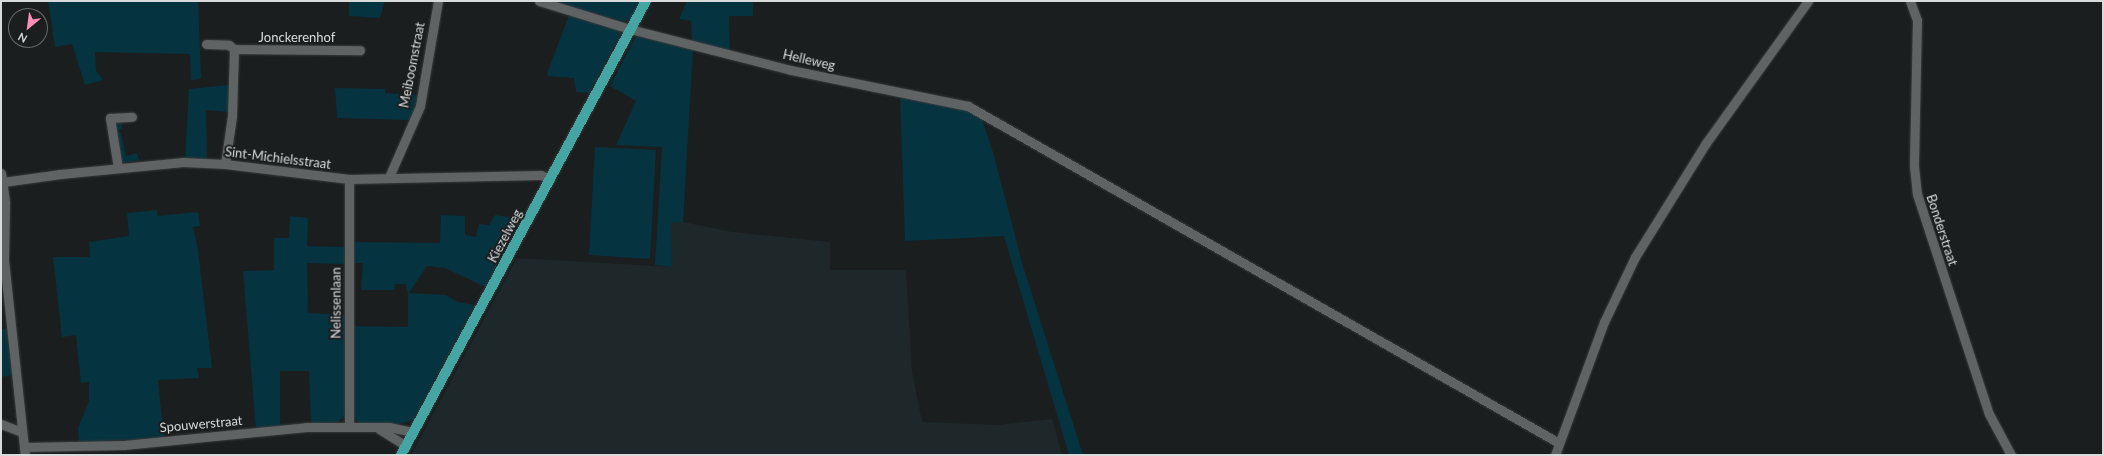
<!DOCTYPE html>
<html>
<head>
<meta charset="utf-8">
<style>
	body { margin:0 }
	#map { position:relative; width:2104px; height:456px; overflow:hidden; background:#1b1e1f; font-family:Lato,sans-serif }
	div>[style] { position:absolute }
	.built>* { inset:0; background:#1e282b }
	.green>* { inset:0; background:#05333f }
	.roads { filter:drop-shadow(0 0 1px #393b3b) drop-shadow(0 0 1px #393b3b) }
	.minor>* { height:9px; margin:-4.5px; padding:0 4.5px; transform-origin:4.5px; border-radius:4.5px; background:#606364 }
	.major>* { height:10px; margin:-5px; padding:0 5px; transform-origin:5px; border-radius:5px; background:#44a5a3 }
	span { translate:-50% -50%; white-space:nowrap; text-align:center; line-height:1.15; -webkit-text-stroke:4px #1b1e1f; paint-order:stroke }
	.street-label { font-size:13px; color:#d9dbdb }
	.frame { position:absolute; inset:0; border:2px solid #d9dbdb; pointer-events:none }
	.north { position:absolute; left:8px; top:8px; width:40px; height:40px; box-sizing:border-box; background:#1b1e1f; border:1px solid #676a6a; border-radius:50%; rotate:209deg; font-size:11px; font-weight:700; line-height:16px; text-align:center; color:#d9dbdb }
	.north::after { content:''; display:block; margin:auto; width:14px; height:18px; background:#ff8eba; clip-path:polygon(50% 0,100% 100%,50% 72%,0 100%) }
</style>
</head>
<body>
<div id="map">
	<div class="built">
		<i style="clip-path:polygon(683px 222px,732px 232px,830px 242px,830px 270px,906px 270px,912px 372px,922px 422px,998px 425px,1052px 419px,1062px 455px,411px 455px,517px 258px,671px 267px,671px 223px)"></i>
	</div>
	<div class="green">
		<i style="clip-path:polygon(48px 1px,198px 1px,201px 78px,191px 81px,190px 54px,95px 52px,96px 71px,103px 80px,85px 85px,72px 44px,55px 47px)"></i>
		<i style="clip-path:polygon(349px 1px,385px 1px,380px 18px,349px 16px)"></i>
		<i style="clip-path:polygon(550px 1px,640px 1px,631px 18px,624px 22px)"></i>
		<i style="clip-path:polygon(687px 1px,753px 1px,753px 16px,729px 16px,730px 51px,692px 43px,691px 21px,679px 19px)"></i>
		<i style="clip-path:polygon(569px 15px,619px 29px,621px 34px,589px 93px,576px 92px,574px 78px,548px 76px,547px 74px)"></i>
		<i style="clip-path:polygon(636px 36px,693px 49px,683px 222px,671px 223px,672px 267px,655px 265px,662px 147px,616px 145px,636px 101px,610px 86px)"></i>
		<i style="clip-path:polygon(229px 85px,229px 112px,206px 110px,207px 159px,185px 159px,189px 89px)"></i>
		<i style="clip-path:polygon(335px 88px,385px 89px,385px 93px,419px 95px,411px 120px,337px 118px)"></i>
		<i style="clip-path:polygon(900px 96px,956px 105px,980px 114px,993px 152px,1023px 266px,1083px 455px,1069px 455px,1004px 236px,905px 241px)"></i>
		<i style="clip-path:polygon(122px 120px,122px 129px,118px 130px,121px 133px,126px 156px,137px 153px,139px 160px,120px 163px,113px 125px)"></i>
		<i style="clip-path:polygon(595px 147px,656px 150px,650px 259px,589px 255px)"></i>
		<i style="clip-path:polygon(157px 210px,158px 216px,198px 212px,200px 226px,193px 227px,198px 250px,212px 368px,197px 368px,199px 378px,158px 380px,164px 438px,79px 442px,78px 428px,89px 401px,89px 382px,81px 383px,76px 335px,62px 337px,53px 257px,90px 257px,89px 242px,129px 236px,127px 213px)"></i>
		<i style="clip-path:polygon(441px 215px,465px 216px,465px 235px,476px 237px,479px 224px,489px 225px,495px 215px,508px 217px,519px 223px,485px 287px,445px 268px,427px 266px,409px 293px,446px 295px,458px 302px,475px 305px,413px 420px,398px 424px,359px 423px,353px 416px,352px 326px,408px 327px,408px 293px,405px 284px,395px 284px,394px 290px,361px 290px,363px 263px,353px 263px,353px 242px,440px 243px)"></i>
		<i style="clip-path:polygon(290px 216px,308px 218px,307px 246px,345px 247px,344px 264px,307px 263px,308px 313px,346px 315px,345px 413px,342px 419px,337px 422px,311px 424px,309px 371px,280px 371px,280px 427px,256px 429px,243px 271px,274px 270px,274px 238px,289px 238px)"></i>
		<i style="clip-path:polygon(1px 329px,6px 329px,12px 375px,1px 377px)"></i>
	</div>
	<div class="roads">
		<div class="minor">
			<i style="left:539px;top:1px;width:95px;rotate:17.1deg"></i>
			<i style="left:630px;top:29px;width:166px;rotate:14.3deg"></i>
			<i style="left:791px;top:70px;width:181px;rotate:11.5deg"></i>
			<i style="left:968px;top:106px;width:680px;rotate:29.69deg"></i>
			<i style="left:1910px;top:1px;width:20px;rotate:70deg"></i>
			<i style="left:1917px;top:20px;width:146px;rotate:91.2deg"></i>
			<i style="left:1914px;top:166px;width:28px;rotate:84deg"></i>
			<i style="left:1917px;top:194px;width:231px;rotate:71.9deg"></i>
			<i style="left:1989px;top:414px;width:47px;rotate:61.8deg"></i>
			<i style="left:206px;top:44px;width:23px;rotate:2deg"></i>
			<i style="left:229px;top:45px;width:6px;rotate:39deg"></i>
			<i style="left:225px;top:164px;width:49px;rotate:-81.7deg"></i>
			<i style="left:232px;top:116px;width:67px;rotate:-88.3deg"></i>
			<i style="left:234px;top:49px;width:126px;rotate:0.5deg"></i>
			<i style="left:118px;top:168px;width:51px;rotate:-99.1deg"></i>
			<i style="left:110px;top:118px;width:22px;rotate:-3deg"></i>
			<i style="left:1px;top:173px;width:30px;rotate:82deg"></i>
			<i style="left:5px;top:203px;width:57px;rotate:91deg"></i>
			<i style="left:4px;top:260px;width:196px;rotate:83.9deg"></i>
			<i style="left:389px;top:177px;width:77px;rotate:-66.4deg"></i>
			<i style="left:420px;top:106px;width:107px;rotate:-80.3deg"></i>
			<i style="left:349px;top:179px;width:247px;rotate:90deg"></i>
			<i style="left:3px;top:182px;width:58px;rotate:-8deg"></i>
			<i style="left:60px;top:174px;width:124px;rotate:-5.6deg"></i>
			<i style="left:183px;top:162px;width:42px;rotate:2.7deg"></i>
			<i style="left:225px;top:164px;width:125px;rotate:6.9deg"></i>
			<i style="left:349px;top:179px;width:192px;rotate:-1.2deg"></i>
			<i style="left:541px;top:175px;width:10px;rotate:24deg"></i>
			<i style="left:1px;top:424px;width:22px;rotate:21deg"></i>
			<i style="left:379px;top:429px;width:32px;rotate:32deg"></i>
			<i style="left:24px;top:447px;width:100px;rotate:-1.1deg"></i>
			<i style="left:124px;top:445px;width:183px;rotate:-5.6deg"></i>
			<i style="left:306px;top:427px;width:83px"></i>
			<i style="left:389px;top:427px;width:25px;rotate:12deg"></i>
			<i style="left:1555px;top:455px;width:142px;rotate:-69.8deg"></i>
			<i style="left:1604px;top:322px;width:72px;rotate:-64.5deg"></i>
			<i style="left:1635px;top:257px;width:134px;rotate:-58.1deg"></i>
			<i style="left:1706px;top:143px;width:175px;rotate:-54.3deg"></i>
		</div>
		<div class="major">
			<i style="left:401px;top:455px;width:516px;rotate:-61.65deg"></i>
		</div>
	</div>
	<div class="street-label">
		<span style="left:297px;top:37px">Jonckerenhof</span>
		<span style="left:809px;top:60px;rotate:13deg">Helleweg</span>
		<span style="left:412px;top:65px;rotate:-79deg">Meiboomstraat</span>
		<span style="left:278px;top:158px;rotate:7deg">Sint-Michielsstraat</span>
		<span style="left:1942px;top:230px;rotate:72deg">Bonderstraat</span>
		<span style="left:505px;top:236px;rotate:-62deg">Kiezelweg</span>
		<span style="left:336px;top:303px;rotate:-90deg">Nelissenlaan</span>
		<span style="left:201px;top:424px;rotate:-5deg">Spouwerstraat</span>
	</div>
	<div class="frame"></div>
	<div class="north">N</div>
</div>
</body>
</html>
